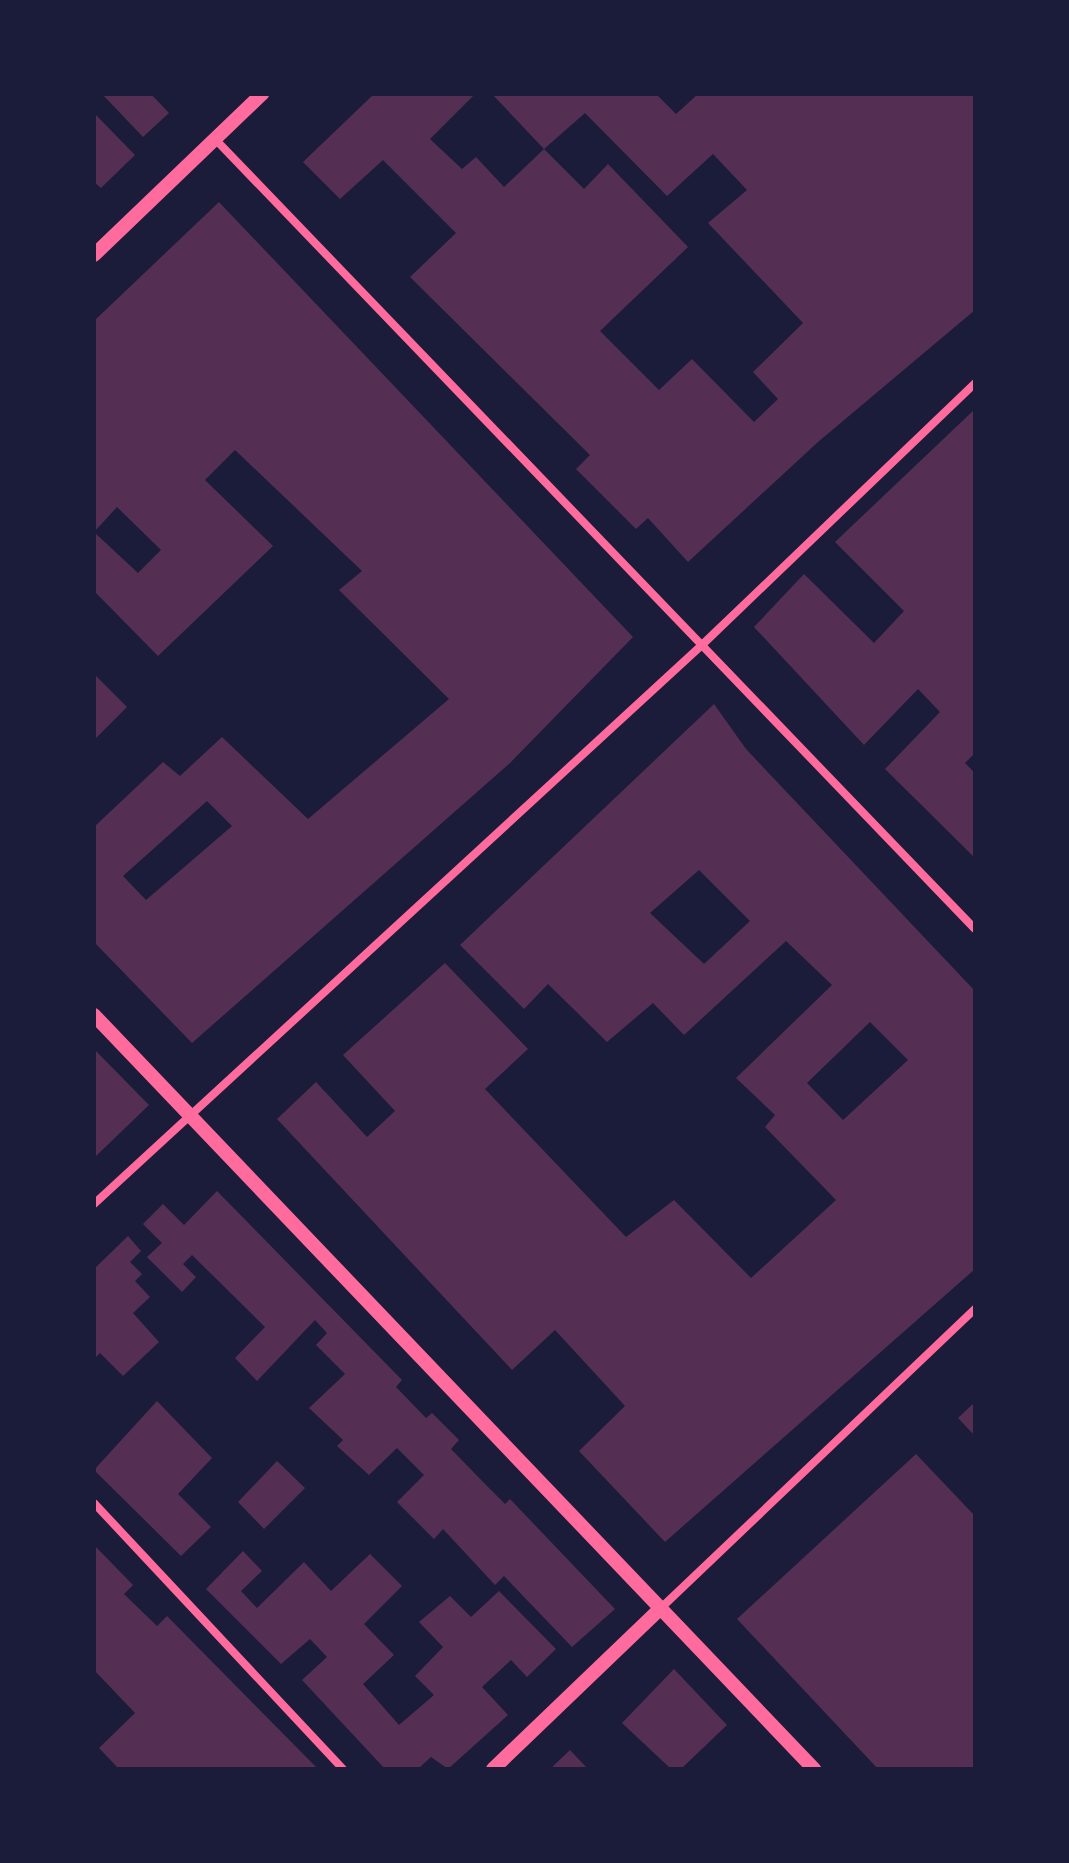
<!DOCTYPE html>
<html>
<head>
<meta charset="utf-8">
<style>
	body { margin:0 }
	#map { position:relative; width:1069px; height:1863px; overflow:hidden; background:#1b1b3a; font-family:"Archivo Narrow",sans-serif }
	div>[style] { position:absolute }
	.building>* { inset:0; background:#542f53 }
	.minor>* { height:8px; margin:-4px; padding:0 4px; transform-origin:4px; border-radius:4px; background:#ff6b9d }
	.tertiary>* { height:14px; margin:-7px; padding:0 7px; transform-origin:7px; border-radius:7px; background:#ff6b9d }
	span { translate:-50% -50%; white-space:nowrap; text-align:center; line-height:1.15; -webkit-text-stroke:8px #1b1b3a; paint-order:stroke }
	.frame { position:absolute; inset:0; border:96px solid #1b1b3a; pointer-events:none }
</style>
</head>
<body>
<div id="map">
	<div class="building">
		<i style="clip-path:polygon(102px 94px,151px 94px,169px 113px,143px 137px)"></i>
		<i style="clip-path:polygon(374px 94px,475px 94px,430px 139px,462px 169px,476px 157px,504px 187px,544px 149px,584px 189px,608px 164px,688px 247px,600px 331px,659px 390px,692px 359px,754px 422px,778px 399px,753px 372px,803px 323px,708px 223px,747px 190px,713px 154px,667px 196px,585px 113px,544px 149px,492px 94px,656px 94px,676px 114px,698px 94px,975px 94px,975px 310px,818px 442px,688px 562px,648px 518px,636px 529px,576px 469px,590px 455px,410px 277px,456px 233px,383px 160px,340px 199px,303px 162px)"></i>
		<i style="clip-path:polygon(94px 113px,135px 155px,101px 188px,94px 182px)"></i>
		<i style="clip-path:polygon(evenodd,219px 202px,633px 637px,510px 763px,192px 1043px,94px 942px,94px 827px,163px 762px,180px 776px,222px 737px,308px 819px,449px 699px,339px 590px,362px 571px,235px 450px,205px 480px,273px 546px,158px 656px,94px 591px,94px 321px,219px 202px,117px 507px,161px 550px,138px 573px,94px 532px,117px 507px,219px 202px,207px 801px,232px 826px,146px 900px,123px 876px,207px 801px)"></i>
		<i style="clip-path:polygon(975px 409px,975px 753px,965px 763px,975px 773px,975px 858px,885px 769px,940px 712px,918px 689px,864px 745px,754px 627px,804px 574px,874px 643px,904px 611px,835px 542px)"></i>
		<i style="clip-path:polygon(94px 674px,127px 707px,94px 740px)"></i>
		<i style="clip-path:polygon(evenodd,714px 704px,746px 749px,975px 991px,975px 1269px,665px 1542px,579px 1451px,625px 1406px,555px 1330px,512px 1370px,277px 1119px,316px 1082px,367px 1137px,395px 1111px,343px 1055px,445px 963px,528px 1049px,485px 1089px,626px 1237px,674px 1200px,751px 1278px,836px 1200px,765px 1127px,775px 1115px,736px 1078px,832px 985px,786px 941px,684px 1035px,653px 1003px,607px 1042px,548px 984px,524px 1009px,460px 945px,714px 704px,699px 870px,750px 921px,704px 964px,650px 913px,699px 870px,714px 704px,870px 1022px,908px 1060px,843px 1120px,807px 1083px,870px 1022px)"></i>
		<i style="clip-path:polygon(94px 1049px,149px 1105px,94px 1158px)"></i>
		<i style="clip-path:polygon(217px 1191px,402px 1380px,396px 1387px,426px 1418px,432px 1413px,459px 1440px,451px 1449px,488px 1487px,505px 1504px,510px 1499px,615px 1609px,572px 1647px,504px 1576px,495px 1585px,443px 1529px,434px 1539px,397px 1502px,424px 1475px,397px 1448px,369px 1475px,337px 1446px,343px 1440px,309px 1408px,345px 1374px,316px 1345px,327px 1333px,315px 1320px,257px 1381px,235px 1358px,265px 1327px,192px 1255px,183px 1264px,196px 1277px,182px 1292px,147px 1257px,162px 1243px,143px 1224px,163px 1204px,184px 1225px)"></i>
		<i style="clip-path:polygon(128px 1236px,141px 1251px,130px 1262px,142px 1274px,135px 1281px,150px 1297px,133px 1313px,159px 1342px,123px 1376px,100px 1353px,94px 1359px,94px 1269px)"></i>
		<i style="clip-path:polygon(157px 1401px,212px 1458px,178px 1494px,211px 1527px,181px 1556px,94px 1470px)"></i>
		<i style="clip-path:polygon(975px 1402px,975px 1436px,958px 1418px)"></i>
		<i style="clip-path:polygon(916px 1454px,975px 1516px,975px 1769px,878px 1769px,737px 1619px)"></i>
		<i style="clip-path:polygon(277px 1461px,305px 1488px,264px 1529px,238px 1502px)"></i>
		<i style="clip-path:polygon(94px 1545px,133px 1585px,124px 1594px,157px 1626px,167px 1616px,318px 1769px,119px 1769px,99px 1748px,135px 1713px,94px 1670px)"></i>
		<i style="clip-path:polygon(243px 1551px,262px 1571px,241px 1591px,257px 1608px,304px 1562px,331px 1591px,370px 1554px,402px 1586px,364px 1624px,394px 1655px,363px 1684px,399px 1725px,434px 1695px,415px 1676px,443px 1647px,419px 1622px,450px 1596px,471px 1617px,499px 1591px,556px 1649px,527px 1677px,511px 1660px,482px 1687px,508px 1715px,448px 1769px,431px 1757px,418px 1769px,385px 1769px,302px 1680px,327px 1657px,310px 1639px,281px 1664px,206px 1589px)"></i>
		<i style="clip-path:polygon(674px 1669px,727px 1725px,681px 1769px,671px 1769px,622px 1723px)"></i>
		<i style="clip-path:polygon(570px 1750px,588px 1769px,550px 1769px)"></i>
	</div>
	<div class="minor">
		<i style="left:215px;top:139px;width:1096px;rotate:46.11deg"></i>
		<i style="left:94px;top:1204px;width:827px;rotate:-42.6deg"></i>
		<i style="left:703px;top:644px;width:377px;rotate:-43.8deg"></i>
		<i style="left:94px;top:1503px;width:364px;rotate:46.9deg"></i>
		<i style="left:661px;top:1608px;width:434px;rotate:-43.6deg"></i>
	</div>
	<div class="tertiary">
		<i style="left:94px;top:255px;width:233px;rotate:-43.8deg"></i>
		<i style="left:94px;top:1015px;width:1043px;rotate:46.32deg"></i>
		<i style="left:493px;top:1769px;width:233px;rotate:-43.8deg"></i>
	</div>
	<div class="frame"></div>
</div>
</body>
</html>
